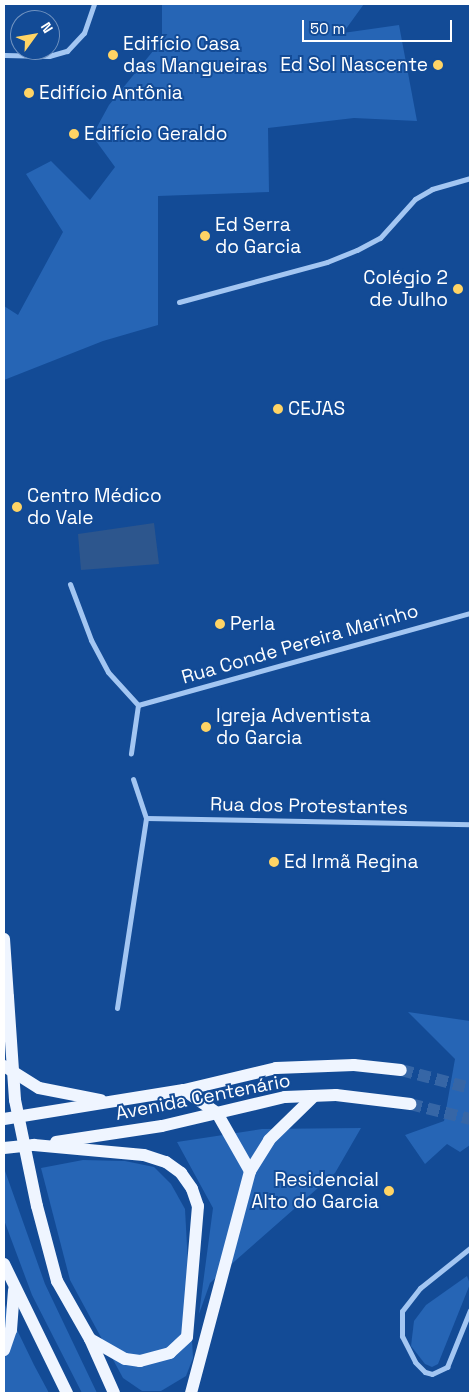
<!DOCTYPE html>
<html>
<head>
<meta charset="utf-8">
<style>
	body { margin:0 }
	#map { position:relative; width:474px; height:1397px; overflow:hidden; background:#134b96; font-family:"Space Grotesk",sans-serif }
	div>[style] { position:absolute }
	.green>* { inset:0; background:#2665b5 }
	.water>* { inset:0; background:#2d568d }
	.primary-tunnel>* { height:12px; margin-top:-6px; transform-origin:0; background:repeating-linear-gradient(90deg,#3666a6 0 12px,transparent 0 18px) }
	.street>* { height:5px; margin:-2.5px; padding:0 2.5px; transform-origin:2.5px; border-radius:2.5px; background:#a3c6f2 }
	.primary>* { height:12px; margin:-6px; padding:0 6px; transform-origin:6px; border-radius:6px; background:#eff5ff }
	.primary-bridge>* { height:12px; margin:-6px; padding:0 6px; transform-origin:6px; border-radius:6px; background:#eff5ff }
	.dots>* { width:14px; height:14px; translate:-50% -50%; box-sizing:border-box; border:2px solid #134b96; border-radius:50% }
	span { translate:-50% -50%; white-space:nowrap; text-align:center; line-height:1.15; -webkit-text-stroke:4px #134b96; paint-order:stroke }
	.poi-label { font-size:19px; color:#fff }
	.left { translate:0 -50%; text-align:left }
	.right { translate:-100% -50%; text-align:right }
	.street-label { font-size:19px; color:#fff }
	.frame { position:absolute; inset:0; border:5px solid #fff; pointer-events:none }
	.north { position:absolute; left:10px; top:10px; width:50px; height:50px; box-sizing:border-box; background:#134b96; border:1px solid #7193c0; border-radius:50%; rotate:58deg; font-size:14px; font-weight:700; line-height:20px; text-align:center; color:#fff }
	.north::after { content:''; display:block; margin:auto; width:18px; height:22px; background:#ffd465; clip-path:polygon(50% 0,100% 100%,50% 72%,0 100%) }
	.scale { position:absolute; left:302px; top:20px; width:150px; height:22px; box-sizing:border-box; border:2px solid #fff; border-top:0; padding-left:6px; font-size:15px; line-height:18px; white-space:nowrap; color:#fff; -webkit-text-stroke:4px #134b96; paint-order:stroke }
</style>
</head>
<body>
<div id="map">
	<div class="green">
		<i style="clip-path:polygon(162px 4px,364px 4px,343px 33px,399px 25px,417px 121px,354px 118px,268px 128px,269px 192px,158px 196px,158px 325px,103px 341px,4px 380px,4px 306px,18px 315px,63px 232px,26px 174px,51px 161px,90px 200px,115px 167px,96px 141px,97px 127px,109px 105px,162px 40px)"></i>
		<i style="clip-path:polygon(408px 1012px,470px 1021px,470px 1145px,460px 1152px,447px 1144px,425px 1164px,405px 1135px,444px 1121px,455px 1059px)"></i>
		<i style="clip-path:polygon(361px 1128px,335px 1173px,210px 1283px,199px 1314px,213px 1208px,177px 1142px,262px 1129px)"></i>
		<i style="clip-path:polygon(83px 1160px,125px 1161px,154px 1167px,171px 1184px,185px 1209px,193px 1358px,186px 1376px,161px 1391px,142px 1391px,123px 1378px,70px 1280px,41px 1168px)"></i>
		<i style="clip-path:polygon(4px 1168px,45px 1284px,97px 1393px,82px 1393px,32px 1295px,4px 1220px)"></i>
		<i style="clip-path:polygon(467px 1276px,470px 1284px,438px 1364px,432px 1367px,425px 1364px,411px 1346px,414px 1321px,426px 1305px)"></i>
		<i style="clip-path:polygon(4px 1303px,34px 1365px,49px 1393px,4px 1393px)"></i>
	</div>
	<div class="water">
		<i style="clip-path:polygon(154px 523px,159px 564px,81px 570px,78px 534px)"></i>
	</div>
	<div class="primary-tunnel">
		<i style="left:401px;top:1070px;width:71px;rotate:14.6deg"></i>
		<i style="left:410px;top:1104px;width:62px;rotate:14deg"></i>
	</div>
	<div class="street">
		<i style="left:4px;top:55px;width:45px;rotate:1.3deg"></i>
		<i style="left:49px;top:56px;width:19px;rotate:-16deg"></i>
		<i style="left:67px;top:51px;width:25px;rotate:-47deg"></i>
		<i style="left:84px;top:33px;width:31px;rotate:-71deg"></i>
		<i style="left:179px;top:302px;width:153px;rotate:-15.1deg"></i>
		<i style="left:327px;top:262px;width:32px;rotate:-22deg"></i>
		<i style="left:357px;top:250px;width:26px;rotate:-28deg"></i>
		<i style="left:380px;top:238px;width:52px;rotate:-48.1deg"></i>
		<i style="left:415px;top:199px;width:20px;rotate:-30deg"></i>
		<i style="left:432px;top:189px;width:40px;rotate:-16deg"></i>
		<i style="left:70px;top:584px;width:60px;rotate:69.4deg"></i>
		<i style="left:91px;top:640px;width:36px;rotate:62deg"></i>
		<i style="left:108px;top:672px;width:45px;rotate:47.7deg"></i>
		<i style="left:138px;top:705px;width:49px;rotate:98.3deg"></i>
		<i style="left:138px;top:705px;width:345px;rotate:-15.5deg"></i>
		<i style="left:146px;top:818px;width:324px;rotate:1.1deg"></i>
		<i style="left:117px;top:1008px;width:192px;rotate:-81.3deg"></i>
		<i style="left:146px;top:818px;width:41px;rotate:-108.4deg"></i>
		<i style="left:470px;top:1248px;width:64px;rotate:141.3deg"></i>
		<i style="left:420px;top:1288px;width:29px;rotate:128deg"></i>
		<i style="left:402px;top:1311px;width:25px;rotate:90deg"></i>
		<i style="left:402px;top:1336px;width:29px;rotate:63deg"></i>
		<i style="left:415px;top:1362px;width:14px;rotate:45deg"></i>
		<i style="left:425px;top:1372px;width:7px;rotate:16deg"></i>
		<i style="left:432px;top:1374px;width:17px;rotate:-25deg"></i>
		<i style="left:447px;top:1367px;width:61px;rotate:-68deg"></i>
	</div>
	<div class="primary">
		<i style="left:4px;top:939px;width:58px;rotate:86.1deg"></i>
		<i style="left:4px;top:1066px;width:41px;rotate:32.2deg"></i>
		<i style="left:39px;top:1088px;width:63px;rotate:11deg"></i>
		<i style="left:184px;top:1090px;width:40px;rotate:34.9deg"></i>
		<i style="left:217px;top:1113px;width:67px;rotate:60.4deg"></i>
		<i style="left:4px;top:1119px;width:182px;rotate:-9.2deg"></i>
		<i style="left:184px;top:1090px;width:95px;rotate:-13.4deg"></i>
		<i style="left:276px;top:1068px;width:78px;rotate:-2.2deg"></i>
		<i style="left:354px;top:1065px;width:47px;rotate:6.1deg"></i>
		<i style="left:56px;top:1142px;width:107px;rotate:-8.6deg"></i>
		<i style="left:162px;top:1126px;width:126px;rotate:-13.3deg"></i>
		<i style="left:285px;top:1097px;width:51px;rotate:-2.2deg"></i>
		<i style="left:336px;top:1095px;width:75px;rotate:6.9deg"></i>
		<i style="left:34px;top:1145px;width:110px;rotate:5.2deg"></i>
		<i style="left:144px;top:1155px;width:23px;rotate:18deg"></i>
		<i style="left:166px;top:1162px;width:19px;rotate:36deg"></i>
		<i style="left:181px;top:1173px;width:19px;rotate:55deg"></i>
		<i style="left:192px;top:1189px;width:18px;rotate:71deg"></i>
		<i style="left:198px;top:1206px;width:131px;rotate:94.8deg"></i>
		<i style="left:187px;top:1337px;width:23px;rotate:137deg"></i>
		<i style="left:170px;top:1353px;width:31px;rotate:165deg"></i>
		<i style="left:140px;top:1361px;width:15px;rotate:-172deg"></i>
		<i style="left:125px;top:1359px;width:40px;rotate:-150.3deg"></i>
		<i style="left:4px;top:1148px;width:30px;rotate:-6deg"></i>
		<i style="left:4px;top:1264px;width:144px;rotate:64deg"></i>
		<i style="left:57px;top:1281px;width:67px;rotate:60.4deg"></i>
		<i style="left:90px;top:1339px;width:59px;rotate:66deg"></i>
		<i style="left:4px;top:1350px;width:21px;rotate:-71deg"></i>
		<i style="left:11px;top:1330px;width:40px;rotate:-85.7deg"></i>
		<i style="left:191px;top:1393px;width:230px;rotate:-75.1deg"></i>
		<i style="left:250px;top:1171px;width:36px;rotate:-58deg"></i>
		<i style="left:269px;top:1140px;width:62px;rotate:-44.3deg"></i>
	</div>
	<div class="primary-bridge">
		<i style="left:8px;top:997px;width:103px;rotate:86.1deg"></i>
		<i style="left:15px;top:1100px;width:108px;rotate:78.3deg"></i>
		<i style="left:37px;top:1206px;width:78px;rotate:75.1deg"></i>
	</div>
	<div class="dots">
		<i style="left:113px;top:55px;background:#ffd465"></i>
		<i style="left:438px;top:65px;background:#ffd465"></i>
		<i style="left:29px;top:93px;background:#ffd465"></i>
		<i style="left:74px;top:134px;background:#ffd465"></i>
		<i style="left:205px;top:236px;background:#ffd465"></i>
		<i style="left:458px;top:289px;background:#ffd465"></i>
		<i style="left:278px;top:409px;background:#ffd465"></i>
		<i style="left:17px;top:507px;background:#ffd465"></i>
		<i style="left:220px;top:624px;background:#ffd465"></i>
		<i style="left:206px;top:727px;background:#ffd465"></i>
		<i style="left:274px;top:862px;background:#ffd465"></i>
		<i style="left:389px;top:1191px;background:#ffd465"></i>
	</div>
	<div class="poi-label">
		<span class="left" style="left:123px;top:55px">Edifício Casa<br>das Mangueiras</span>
		<span class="right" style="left:428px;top:65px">Ed Sol Nascente</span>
		<span class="left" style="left:39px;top:93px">Edifício Antônia</span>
		<span class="left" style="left:84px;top:134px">Edifício Geraldo</span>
		<span class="left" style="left:215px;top:236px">Ed Serra<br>do Garcia</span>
		<span class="right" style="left:448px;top:289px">Colégio 2<br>de Julho</span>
		<span class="left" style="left:288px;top:409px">CEJAS</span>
		<span class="left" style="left:27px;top:507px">Centro Médico<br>do Vale</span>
		<span class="left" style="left:230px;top:624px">Perla</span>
		<span class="left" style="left:216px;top:727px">Igreja Adventista<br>do Garcia</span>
		<span class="left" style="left:284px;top:862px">Ed Irmã Regina</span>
		<span class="right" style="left:379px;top:1191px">Residencial<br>Alto do Garcia</span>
	</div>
	<div class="street-label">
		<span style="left:300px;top:644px;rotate:-16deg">Rua Conde Pereira Marinho</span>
		<span style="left:309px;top:806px;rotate:1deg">Rua dos Protestantes</span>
		<span style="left:203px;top:1097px;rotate:-11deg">Avenida Centenário</span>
	</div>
	<div class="frame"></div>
	<div class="north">N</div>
	<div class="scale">50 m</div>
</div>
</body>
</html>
